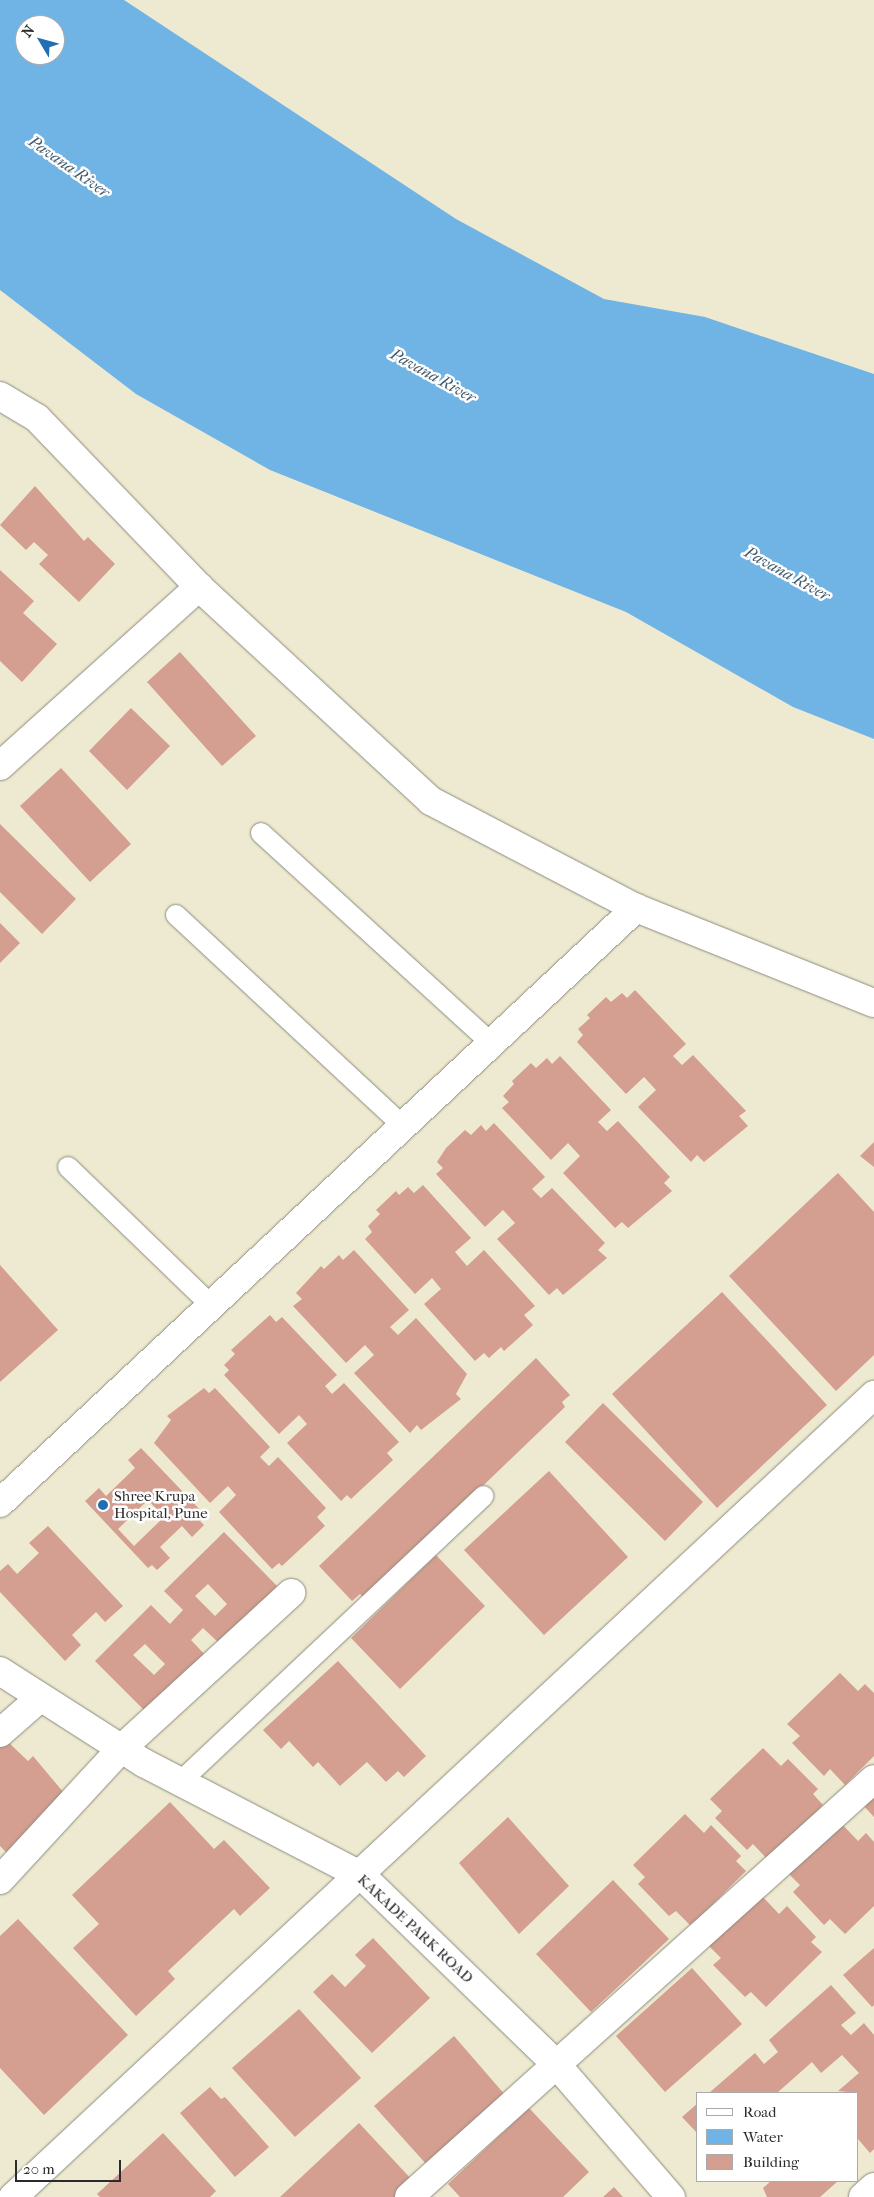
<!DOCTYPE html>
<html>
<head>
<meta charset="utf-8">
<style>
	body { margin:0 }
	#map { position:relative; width:874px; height:2197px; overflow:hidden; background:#eeead1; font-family:"IM FELL French Canon",serif }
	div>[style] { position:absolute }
	.water>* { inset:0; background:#70b4e6 }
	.building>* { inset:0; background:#d49e90 }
	.roads { filter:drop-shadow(0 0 1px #8c8a7e) drop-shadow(0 0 1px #8c8a7e) }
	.lane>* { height:20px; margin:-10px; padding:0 10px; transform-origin:10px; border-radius:10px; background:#fff }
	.street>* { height:28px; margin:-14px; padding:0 14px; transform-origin:14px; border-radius:14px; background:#fff }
	.dots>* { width:14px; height:14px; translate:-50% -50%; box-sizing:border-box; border:2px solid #fff; border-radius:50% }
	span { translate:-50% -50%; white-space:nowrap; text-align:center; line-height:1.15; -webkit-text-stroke:5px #fff; paint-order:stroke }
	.poi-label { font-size:15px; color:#2b2b2b }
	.left { translate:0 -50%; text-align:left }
	.street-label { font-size:15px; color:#2b2b2b }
	.water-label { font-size:16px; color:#435b6c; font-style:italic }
	.legend { position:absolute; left:696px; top:2092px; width:162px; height:90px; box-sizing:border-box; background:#fff; border:1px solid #aaa; margin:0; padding:6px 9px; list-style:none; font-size:15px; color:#2b2b2b }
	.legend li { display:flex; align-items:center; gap:10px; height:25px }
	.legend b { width:25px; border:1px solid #aaa }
	.north { position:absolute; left:15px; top:15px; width:50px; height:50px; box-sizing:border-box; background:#fff; border:1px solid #aaa; border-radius:50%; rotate:307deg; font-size:14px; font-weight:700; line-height:20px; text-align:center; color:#2b2b2b }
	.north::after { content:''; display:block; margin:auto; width:18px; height:22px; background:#1f6fb2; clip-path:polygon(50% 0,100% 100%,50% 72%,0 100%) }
	.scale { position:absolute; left:15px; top:2160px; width:106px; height:22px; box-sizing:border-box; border:2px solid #2b2b2b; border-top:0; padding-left:6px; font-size:15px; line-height:18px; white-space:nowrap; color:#2b2b2b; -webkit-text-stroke:4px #fff; paint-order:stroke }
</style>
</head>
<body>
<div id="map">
	<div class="water">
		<i style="clip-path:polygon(evenodd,0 0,124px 0,456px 219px,604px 299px,705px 317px,874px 374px,874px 739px,793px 707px,626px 612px,270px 470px,136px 394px,0 290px,0 0,25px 25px,55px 25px,55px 55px,25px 55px,25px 25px)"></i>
	</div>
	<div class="building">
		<i style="clip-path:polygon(35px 486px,84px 541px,88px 537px,115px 564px,79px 602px,39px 564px,48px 555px,34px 542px,26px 550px,0 525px)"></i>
		<i style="clip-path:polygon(0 570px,34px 601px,23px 613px,57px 644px,22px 682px,0 661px)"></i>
		<i style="clip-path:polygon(180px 652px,256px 736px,222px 766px,147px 682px)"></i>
		<i style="clip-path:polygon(131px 708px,170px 746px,127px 790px,89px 751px)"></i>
		<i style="clip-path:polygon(61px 768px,131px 844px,90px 882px,20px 806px)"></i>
		<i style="clip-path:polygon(0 824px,76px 899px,42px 934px,0 892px)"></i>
		<i style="clip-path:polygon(0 923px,20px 943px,0 963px)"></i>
		<i style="clip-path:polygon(635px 990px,686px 1044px,673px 1056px,682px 1065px,693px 1055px,746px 1111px,739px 1116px,748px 1126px,704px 1162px,697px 1155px,691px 1162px,638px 1107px,656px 1090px,644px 1077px,626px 1094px,577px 1042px,583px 1035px,578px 1029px,590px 1018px,587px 1015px,606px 997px,611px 1002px,622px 993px,627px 998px)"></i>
		<i style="clip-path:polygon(560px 1056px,611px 1110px,598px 1122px,607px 1131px,618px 1121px,670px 1177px,664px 1183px,672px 1191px,628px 1228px,622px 1222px,615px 1228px,563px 1173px,580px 1156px,568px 1143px,551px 1160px,502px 1108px,509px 1102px,503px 1096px,514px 1084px,512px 1081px,531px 1063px,536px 1068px,547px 1058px,552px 1064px)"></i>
		<i style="clip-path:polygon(494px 1123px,545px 1177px,532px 1189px,541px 1198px,552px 1188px,605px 1243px,598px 1250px,607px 1258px,563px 1295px,557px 1288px,549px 1295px,497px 1239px,515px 1223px,503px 1210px,485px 1227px,436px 1174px,443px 1168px,437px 1162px,446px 1148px,465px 1130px,471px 1135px,481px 1125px,486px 1131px)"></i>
		<i style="clip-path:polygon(874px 1142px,874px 1167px,860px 1156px)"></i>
		<i style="clip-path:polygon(838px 1173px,874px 1212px,874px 1355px,836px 1391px,729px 1276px)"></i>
		<i style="clip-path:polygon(423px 1185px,471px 1238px,455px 1252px,467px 1266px,484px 1250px,535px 1306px,524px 1315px,533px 1325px,504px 1351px,501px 1347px,489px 1358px,484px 1353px,475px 1361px,424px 1304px,441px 1289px,432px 1278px,415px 1294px,365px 1239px,372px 1232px,368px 1226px,380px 1214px,376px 1210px,396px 1191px,399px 1195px,408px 1187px,414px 1193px)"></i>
		<i style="clip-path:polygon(354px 1250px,409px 1310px,390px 1327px,398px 1335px,416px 1318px,467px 1374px,456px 1394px,461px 1399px,421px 1430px,417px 1425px,410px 1433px,354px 1373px,374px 1355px,365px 1345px,346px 1363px,293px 1306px,302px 1299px,296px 1293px,321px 1266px,324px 1269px,339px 1255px,343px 1260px)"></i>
		<i style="clip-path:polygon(0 1265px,58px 1330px,0 1382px)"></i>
		<i style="clip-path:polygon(722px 1292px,827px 1405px,717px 1508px,612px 1394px)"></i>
		<i style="clip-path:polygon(270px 1315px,276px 1322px,282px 1317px,337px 1375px,325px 1386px,332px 1394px,344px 1383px,399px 1442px,387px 1453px,393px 1460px,351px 1499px,347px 1495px,341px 1501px,287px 1443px,307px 1424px,299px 1415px,279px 1434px,224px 1375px,229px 1370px,224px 1365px,235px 1354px,231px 1350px)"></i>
		<i style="clip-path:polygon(536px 1358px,570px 1395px,562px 1402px,565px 1407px,365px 1599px,360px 1594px,352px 1601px,319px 1566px)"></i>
		<i style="clip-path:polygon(204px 1388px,209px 1393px,215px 1388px,270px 1447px,260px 1457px,269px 1466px,278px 1457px,326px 1508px,317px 1517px,325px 1526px,282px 1566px,279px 1563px,272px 1569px,219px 1512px,236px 1495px,228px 1486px,210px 1503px,154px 1443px,171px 1420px,167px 1416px)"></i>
		<i style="clip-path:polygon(603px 1403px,703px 1502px,665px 1541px,565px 1442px)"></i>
		<i style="clip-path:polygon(evenodd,141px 1448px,206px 1516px,200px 1521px,204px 1525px,192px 1537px,182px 1526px,160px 1547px,170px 1558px,157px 1570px,152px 1565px,148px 1568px,85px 1501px,99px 1488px,106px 1496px,135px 1468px,128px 1460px,141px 1448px,148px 1500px,164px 1517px,134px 1546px,118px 1529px,148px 1500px)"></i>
		<i style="clip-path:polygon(549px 1471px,628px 1557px,544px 1635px,464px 1550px)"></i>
		<i style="clip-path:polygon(48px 1526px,123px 1606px,105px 1622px,96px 1612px,72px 1635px,81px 1645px,65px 1661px,0 1592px,0 1571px,8px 1564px,17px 1574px,39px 1553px,29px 1543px)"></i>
		<i style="clip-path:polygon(evenodd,224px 1532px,277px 1586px,220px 1644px,203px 1628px,191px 1640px,207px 1657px,149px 1715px,95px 1661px,151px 1605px,170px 1624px,183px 1610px,164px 1591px,224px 1532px,208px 1584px,227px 1604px,215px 1616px,195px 1596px,208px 1584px,224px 1532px,145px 1644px,165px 1664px,154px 1675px,133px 1655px,145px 1644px)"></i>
		<i style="clip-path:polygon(436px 1555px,485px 1606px,400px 1689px,351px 1638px)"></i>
		<i style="clip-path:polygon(338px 1661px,426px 1756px,404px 1777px,398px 1771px,386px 1782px,367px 1762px,340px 1786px,318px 1762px,313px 1767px,289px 1741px,281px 1749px,263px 1730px)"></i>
		<i style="clip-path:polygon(840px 1673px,858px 1691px,865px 1684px,874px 1693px,874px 1756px,845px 1785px,830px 1769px,824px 1776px,792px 1743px,800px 1736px,787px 1724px)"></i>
		<i style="clip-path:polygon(6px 1740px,28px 1761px,33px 1756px,64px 1793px,7px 1853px,0 1846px,0 1746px)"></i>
		<i style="clip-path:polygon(763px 1748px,781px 1766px,788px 1759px,818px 1789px,813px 1794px,823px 1805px,768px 1860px,753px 1844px,747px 1850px,715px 1818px,722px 1811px,710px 1799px)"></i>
		<i style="clip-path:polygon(874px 1795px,874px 1817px,863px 1805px)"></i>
		<i style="clip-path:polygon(170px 1802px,214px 1849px,224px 1840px,270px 1888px,240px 1916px,234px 1909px,168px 1971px,175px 1979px,136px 2016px,73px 1948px,99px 1924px,72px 1895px)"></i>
		<i style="clip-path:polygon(685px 1814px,704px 1833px,711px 1825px,741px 1856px,736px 1861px,746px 1871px,691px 1926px,676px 1911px,669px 1916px,638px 1884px,645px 1877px,633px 1865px)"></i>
		<i style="clip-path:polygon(508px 1817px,569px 1886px,519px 1934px,459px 1863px)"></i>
		<i style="clip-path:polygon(840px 1822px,858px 1841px,866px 1833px,874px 1842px,874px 1906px,845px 1934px,830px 1919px,824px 1925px,793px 1892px,800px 1885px,788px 1873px)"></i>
		<i style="clip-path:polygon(613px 1880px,669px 1939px,591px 2012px,536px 1954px)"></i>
		<i style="clip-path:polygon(761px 1895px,779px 1914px,787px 1906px,816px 1937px,811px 1942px,822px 1952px,766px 2007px,751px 1992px,745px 1997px,713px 1965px,721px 1958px,709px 1946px)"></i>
		<i style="clip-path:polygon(18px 1919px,128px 2035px,44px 2115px,0 2068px,0 1936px)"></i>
		<i style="clip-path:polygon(373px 1938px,430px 1998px,372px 2053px,313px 1992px,332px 1974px,345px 1987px,366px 1966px,355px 1955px)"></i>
		<i style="clip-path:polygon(874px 1948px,874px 2005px,872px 2007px,843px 1975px)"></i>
		<i style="clip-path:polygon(692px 1968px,742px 2024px,665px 2092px,616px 2036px)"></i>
		<i style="clip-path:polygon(831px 1985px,856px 2013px,841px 2025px,851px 2035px,864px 2023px,874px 2035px,874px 2149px,870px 2153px,858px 2139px,858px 2093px,838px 2091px,859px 2073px,842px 2055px,821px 2073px,812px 2062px,777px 2093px,709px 2093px,755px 2053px,764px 2064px,778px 2052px,769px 2040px)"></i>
		<i style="clip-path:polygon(299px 2009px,361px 2078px,295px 2137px,232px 2068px)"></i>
		<i style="clip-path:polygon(454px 2036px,506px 2096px,427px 2165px,374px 2106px)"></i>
		<i style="clip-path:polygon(210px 2087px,221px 2099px,225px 2097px,269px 2147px,235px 2177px,180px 2113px)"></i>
		<i style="clip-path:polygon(698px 2103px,698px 2134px,682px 2117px)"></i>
		<i style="clip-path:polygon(529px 2108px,589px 2172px,563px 2197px,460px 2197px,448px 2184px)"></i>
		<i style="clip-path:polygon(359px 2123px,414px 2182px,397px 2197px,280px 2197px)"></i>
		<i style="clip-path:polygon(163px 2133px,216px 2191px,210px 2197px,100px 2197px,97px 2194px)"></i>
		<i style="clip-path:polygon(771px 2181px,838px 2181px,820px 2197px,767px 2197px,763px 2188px)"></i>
		<i style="clip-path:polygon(614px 2187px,623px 2197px,603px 2197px)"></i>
	</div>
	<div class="roads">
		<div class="lane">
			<i style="left:261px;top:833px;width:311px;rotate:42.4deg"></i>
			<i style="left:176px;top:915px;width:310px;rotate:42.9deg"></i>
			<i style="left:68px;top:1167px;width:199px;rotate:44deg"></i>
			<i style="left:180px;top:1782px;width:417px;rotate:-43.3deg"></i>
		</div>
		<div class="street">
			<i style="left:0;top:396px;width:43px;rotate:30.7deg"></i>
			<i style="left:37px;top:418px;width:234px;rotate:46.2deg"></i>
			<i style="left:199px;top:587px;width:316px;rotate:42.7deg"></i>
			<i style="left:431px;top:801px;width:231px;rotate:27.6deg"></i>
			<i style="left:636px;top:908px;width:256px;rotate:21.8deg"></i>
			<i style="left:0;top:766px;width:268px;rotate:-42deg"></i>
			<i style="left:0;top:1503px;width:871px;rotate:-43.09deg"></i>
			<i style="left:0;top:1671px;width:171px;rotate:32.6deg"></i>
			<i style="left:144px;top:1763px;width:246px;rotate:27.4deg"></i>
			<i style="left:362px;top:1876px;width:270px;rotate:44.1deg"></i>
			<i style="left:556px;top:2064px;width:176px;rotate:49.2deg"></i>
			<i style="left:0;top:1733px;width:53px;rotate:-41.2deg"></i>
			<i style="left:0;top:1880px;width:178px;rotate:-47.3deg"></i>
			<i style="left:121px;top:1749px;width:231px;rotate:-42.5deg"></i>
			<i style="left:13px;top:2197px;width:1177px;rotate:-42.97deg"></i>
			<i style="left:409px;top:2197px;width:625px;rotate:-41.95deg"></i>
			<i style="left:863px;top:2197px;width:15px;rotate:-42deg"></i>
		</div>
	</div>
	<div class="dots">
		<i style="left:103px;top:1505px;background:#1f6fb2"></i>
	</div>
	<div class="poi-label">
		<span class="left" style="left:114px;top:1505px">Shree Krupa<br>Hospital, Pune</span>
	</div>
	<div class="street-label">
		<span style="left:415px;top:1929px;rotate:43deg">KAKADE PARK ROAD</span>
	</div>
	<div class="water-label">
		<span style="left:69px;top:167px;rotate:35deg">Pavana River</span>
		<span style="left:433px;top:376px;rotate:29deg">Pavana River</span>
		<span style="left:787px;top:574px;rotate:29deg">Pavana River</span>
	</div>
	<ul class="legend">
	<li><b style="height:6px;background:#fff"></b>Road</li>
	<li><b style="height:14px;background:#70b4e6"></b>Water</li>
	<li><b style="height:14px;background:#d49e90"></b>Building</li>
	</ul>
	<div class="north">N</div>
	<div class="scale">20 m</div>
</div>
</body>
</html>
